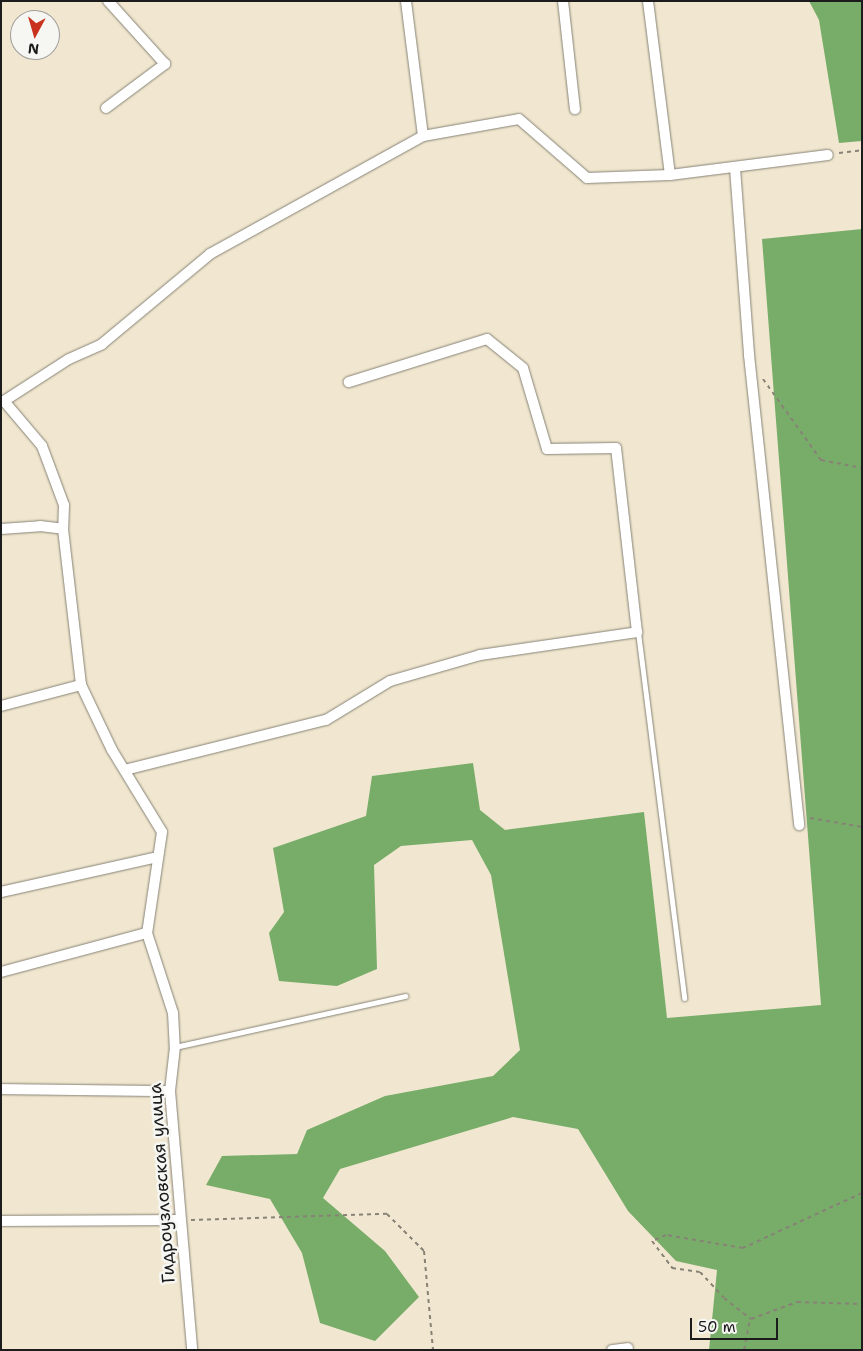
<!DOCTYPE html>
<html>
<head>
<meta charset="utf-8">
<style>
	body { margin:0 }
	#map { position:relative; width:863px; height:1351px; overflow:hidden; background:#f1e7d0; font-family:"Shantell Sans",sans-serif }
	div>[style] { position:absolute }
	.forest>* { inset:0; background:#78ad69 }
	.path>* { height:2px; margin-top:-1px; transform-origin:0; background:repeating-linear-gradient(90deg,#868276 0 4px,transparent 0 8px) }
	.roads { filter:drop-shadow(0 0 1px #868276) drop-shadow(0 0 1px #868276) }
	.lane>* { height:5px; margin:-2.5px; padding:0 2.5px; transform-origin:2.5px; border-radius:2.5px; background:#fff }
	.street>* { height:10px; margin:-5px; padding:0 5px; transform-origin:5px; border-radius:5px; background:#fff }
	span { translate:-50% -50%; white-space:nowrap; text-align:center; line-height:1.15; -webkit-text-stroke:5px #f6f6f2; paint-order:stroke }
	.street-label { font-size:18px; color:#1c1c1c }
	.frame { position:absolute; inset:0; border:2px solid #1c1c1c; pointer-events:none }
	.north { position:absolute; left:10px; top:10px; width:50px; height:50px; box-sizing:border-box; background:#f6f6f2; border:1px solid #9f9f9c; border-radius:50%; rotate:186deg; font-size:14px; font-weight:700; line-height:20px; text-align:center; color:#1c1c1c }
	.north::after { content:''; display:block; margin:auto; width:18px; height:22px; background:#c8321e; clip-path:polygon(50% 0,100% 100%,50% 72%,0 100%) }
	.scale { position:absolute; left:690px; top:1318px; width:88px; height:22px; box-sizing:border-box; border:2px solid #1c1c1c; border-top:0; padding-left:6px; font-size:15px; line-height:18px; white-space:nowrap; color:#1c1c1c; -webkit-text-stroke:4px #f6f6f2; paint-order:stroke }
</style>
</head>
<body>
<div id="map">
	<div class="forest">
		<i style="clip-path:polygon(809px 1px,862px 1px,862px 141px,839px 143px,819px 20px)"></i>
		<i style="clip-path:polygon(862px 229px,862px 1350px,709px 1350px,717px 1270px,676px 1261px,628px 1211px,578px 1129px,513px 1117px,340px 1169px,323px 1198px,385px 1251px,419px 1297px,375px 1341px,320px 1323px,302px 1253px,270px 1199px,206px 1185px,222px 1156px,297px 1154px,307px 1130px,385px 1096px,493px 1076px,520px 1050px,491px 875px,472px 840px,401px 846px,374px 865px,377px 969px,337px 986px,279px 981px,269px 933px,284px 912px,273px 848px,366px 816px,372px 776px,473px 763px,480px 810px,505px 830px,644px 812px,667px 1018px,821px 1005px,762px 239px)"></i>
	</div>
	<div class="path">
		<i style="left:839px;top:153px;width:23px;rotate:-7deg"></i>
		<i style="left:763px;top:379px;width:100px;rotate:54.4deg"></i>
		<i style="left:821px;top:460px;width:42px;rotate:11deg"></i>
		<i style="left:810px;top:818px;width:53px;rotate:9.8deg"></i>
		<i style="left:862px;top:1193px;width:131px;rotate:155.2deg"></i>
		<i style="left:743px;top:1248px;width:78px;rotate:-170.4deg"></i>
		<i style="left:666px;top:1235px;width:15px;rotate:157deg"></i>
		<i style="left:652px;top:1241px;width:34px;rotate:53deg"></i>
		<i style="left:672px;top:1268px;width:28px;rotate:8deg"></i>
		<i style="left:700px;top:1272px;width:35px;rotate:47deg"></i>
		<i style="left:724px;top:1298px;width:34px;rotate:38deg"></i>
		<i style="left:751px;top:1319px;width:49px;rotate:-20.3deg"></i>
		<i style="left:797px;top:1302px;width:65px;rotate:1.8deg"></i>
		<i style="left:191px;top:1220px;width:196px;rotate:-1.8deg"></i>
		<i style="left:387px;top:1214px;width:52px;rotate:45deg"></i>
		<i style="left:424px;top:1251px;width:99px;rotate:84.8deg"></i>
		<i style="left:744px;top:1350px;width:31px;rotate:-79deg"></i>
	</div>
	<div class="roads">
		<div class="lane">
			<i style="left:638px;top:632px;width:369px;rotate:82.8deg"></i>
			<i style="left:175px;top:1047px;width:236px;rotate:-12.5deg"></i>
		</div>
		<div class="street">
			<i style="left:563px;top:1px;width:109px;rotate:83.7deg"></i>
			<i style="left:648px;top:1px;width:175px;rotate:82.8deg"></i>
			<i style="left:106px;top:108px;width:74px;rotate:-36.7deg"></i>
			<i style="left:165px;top:64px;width:85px;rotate:-132.1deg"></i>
			<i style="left:423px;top:136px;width:97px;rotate:-10deg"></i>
			<i style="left:519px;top:119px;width:90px;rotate:40.9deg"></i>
			<i style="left:587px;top:178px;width:83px;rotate:-2.1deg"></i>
			<i style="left:670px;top:175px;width:159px;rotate:-7.2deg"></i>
			<i style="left:735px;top:168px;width:188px;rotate:85.7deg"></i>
			<i style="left:749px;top:355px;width:473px;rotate:83.9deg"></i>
			<i style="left:4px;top:401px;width:77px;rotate:-32.9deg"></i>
			<i style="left:69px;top:359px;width:36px;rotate:-24deg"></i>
			<i style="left:102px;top:344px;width:141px;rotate:-39.8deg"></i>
			<i style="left:210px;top:254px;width:244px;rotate:-29deg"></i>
			<i style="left:423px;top:136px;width:136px;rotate:-97.2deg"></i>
			<i style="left:1px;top:402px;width:3px;rotate:-18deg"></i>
			<i style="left:4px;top:401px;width:59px;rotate:49.8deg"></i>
			<i style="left:42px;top:446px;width:63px;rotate:69.6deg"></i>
			<i style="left:64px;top:505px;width:24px;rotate:92deg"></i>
			<i style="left:63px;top:529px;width:157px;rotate:83.4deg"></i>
			<i style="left:81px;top:685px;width:72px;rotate:64.5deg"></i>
			<i style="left:112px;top:750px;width:96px;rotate:58.6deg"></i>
			<i style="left:162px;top:832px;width:102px;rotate:98.4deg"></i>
			<i style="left:147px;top:933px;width:84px;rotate:72deg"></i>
			<i style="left:173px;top:1013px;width:34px;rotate:87deg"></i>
			<i style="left:175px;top:1047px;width:44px;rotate:96.5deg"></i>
			<i style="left:170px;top:1091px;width:260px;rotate:85.1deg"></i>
			<i style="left:1px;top:529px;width:39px;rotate:-4deg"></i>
			<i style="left:40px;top:526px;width:23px;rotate:7deg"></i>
			<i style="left:1px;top:706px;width:83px;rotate:-14.7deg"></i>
			<i style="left:125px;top:770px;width:207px;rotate:-14deg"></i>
			<i style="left:326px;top:720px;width:75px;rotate:-31.4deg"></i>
			<i style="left:390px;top:681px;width:94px;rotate:-16.1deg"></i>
			<i style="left:480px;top:655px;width:159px;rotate:-8.3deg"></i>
			<i style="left:637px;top:632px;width:185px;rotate:-96.5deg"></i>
			<i style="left:616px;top:448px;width:69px;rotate:179.2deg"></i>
			<i style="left:547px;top:449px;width:84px;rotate:-106.5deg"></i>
			<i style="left:523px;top:368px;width:46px;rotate:-141.1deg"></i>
			<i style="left:487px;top:339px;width:145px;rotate:162.7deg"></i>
			<i style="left:1px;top:892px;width:160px;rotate:-12.6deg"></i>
			<i style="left:1px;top:972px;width:151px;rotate:-15deg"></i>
			<i style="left:1px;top:1089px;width:169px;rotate:0.7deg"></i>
			<i style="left:1px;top:1221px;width:178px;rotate:-0.3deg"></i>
			<i style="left:612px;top:1350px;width:16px;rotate:-7deg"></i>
		</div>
	</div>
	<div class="street-label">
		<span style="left:162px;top:1183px;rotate:-94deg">Гидроузловская улица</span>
	</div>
	<div class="frame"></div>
	<div class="north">N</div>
	<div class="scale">50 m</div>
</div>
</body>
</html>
